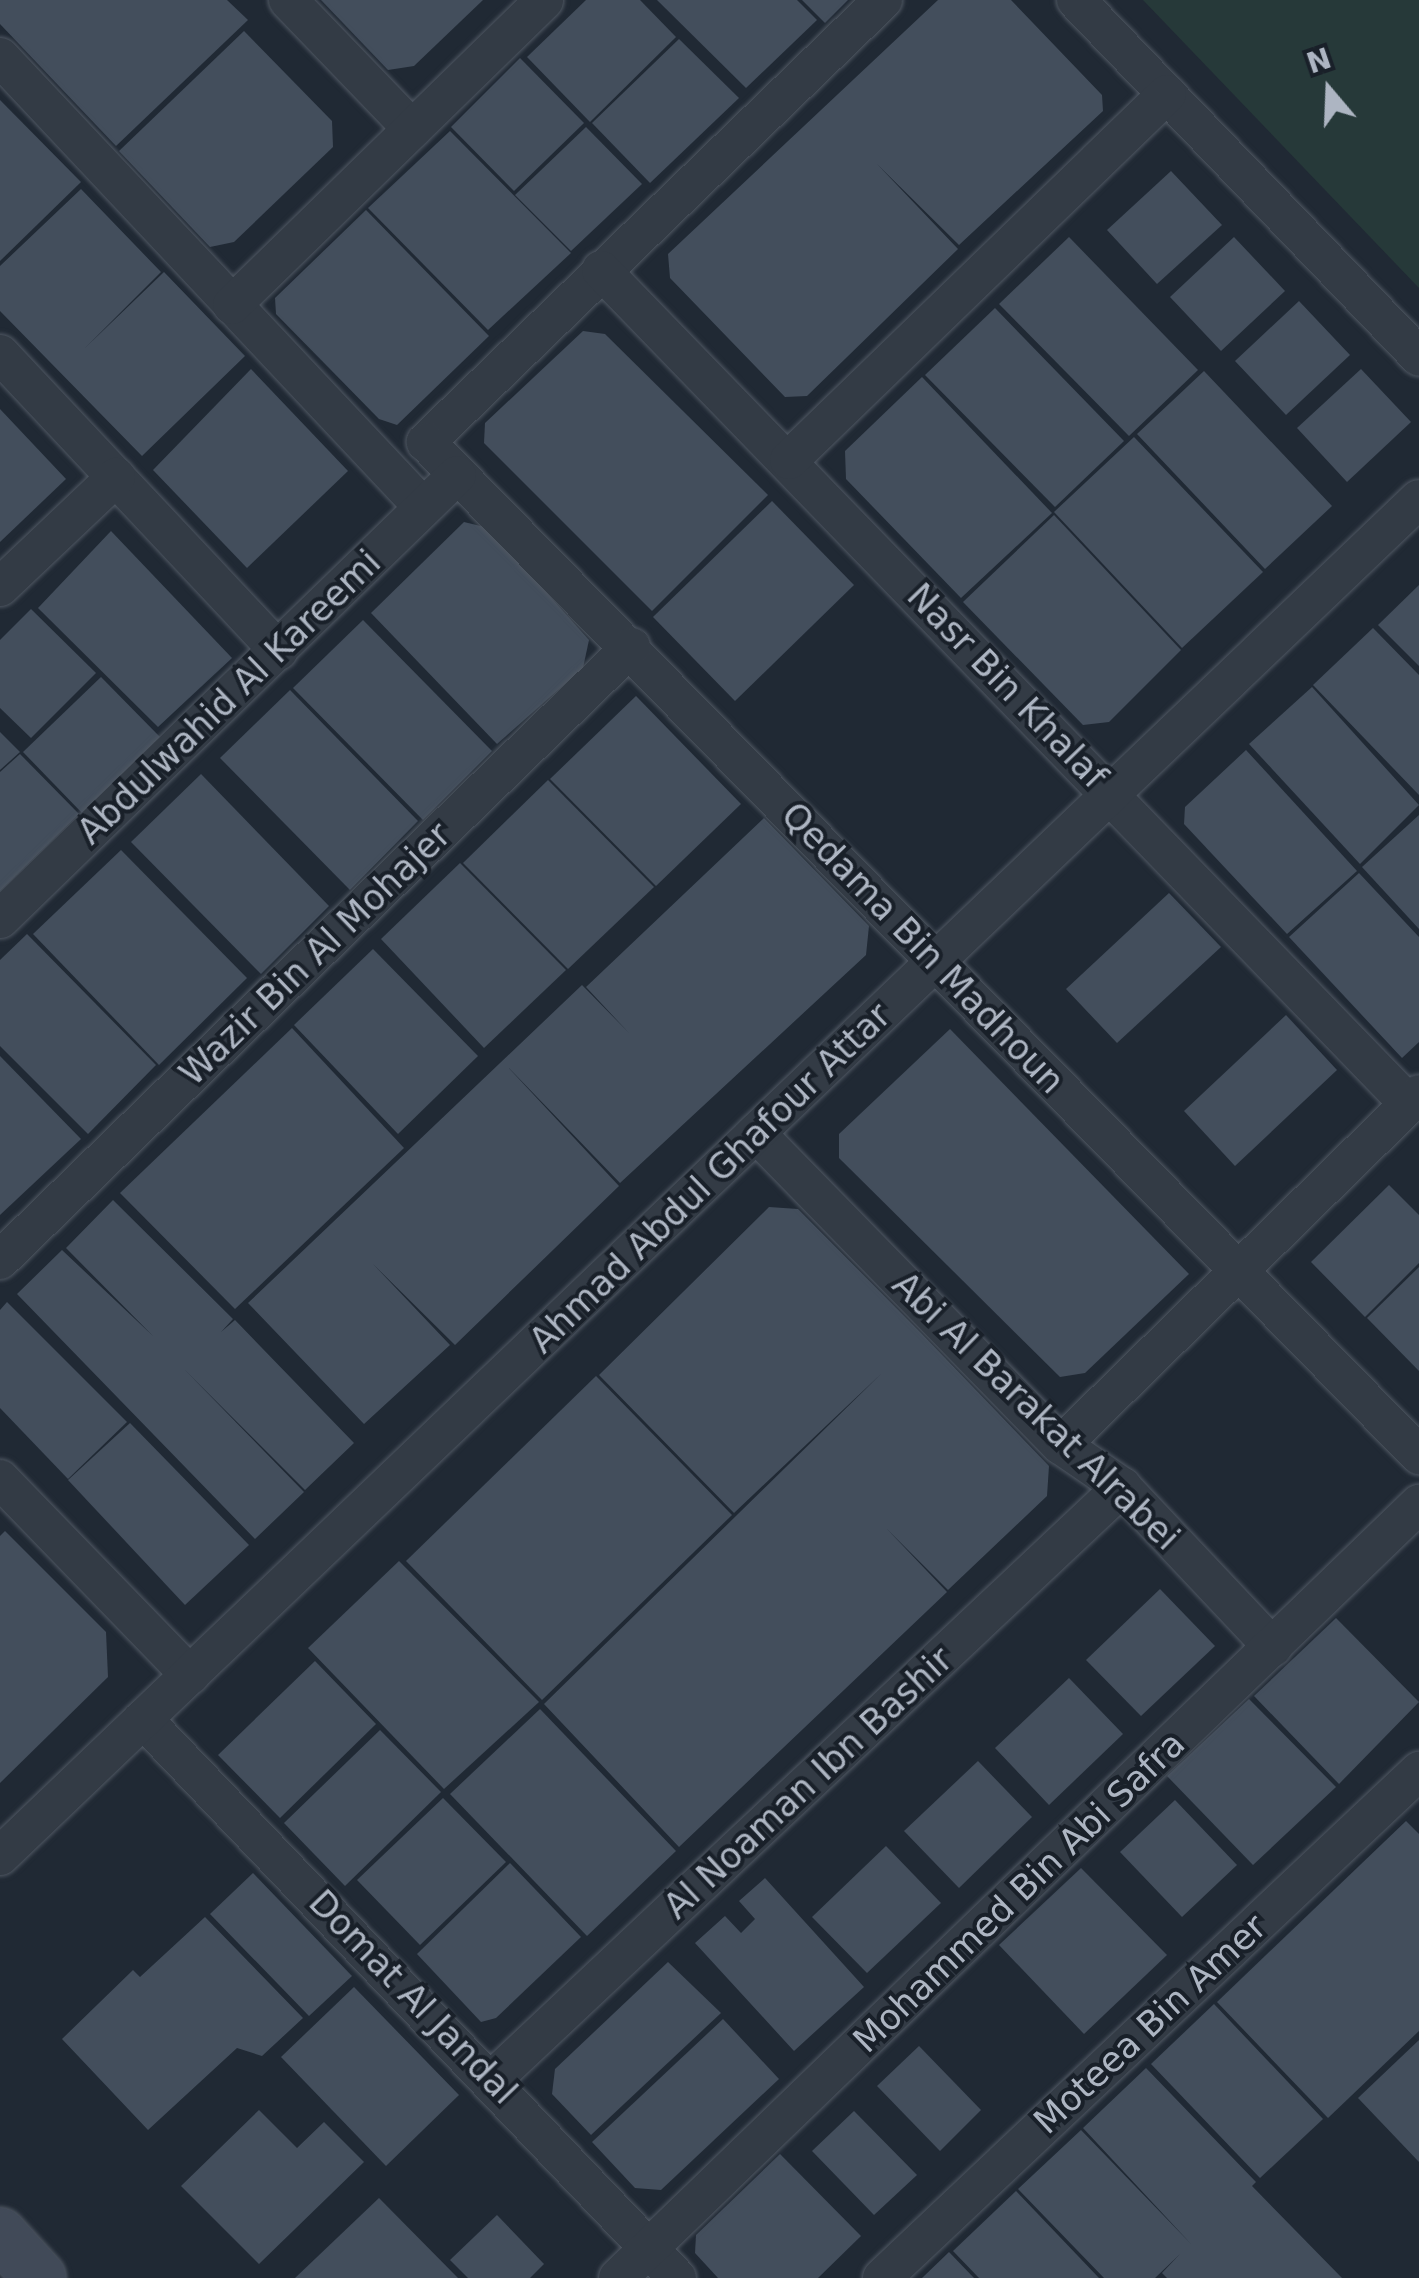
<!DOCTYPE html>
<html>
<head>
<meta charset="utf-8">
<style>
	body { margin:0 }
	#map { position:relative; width:1419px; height:2278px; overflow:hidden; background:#202934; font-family:"DejaVu Sans",sans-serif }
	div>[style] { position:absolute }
	.green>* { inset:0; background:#263939 }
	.building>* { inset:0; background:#434e5c }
	.roads { filter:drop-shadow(0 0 2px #505863) drop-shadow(0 0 2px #505863) }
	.street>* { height:38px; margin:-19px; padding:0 19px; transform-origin:19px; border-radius:19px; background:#333b45 }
	.secondary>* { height:52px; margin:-26px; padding:0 26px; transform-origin:26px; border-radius:26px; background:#414a58 }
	span { translate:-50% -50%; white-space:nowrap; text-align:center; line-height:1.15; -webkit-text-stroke:8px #192029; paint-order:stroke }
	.street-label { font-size:35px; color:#adb5c2 }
	.north { position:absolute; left:1279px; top:40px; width:100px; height:100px; -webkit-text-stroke:8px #192029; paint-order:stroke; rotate:341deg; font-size:28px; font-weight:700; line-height:40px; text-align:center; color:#adb5c2 }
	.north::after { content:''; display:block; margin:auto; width:35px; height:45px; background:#adb5c2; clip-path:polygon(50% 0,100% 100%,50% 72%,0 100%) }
</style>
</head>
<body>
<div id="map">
	<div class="green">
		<i style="clip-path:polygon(1143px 0,1419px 0,1419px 288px)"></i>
	</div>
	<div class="building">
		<i style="clip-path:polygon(0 0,227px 0,248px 20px,116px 146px,0 24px)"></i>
		<i style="clip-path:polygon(321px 0,483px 0,414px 66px,388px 70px)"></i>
		<i style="clip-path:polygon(586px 0,640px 0,676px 37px,590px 122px,527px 57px)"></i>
		<i style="clip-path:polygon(657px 0,797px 0,817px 20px,746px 88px)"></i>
		<i style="clip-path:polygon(802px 0,848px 0,825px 23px)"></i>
		<i style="clip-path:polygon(938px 0,1011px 0,1102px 95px,1103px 111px,959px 245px,877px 164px,958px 249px,807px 396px,785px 397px,670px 278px,668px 254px)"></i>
		<i style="clip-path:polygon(244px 31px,332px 121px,333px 147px,234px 242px,210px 247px,119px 151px)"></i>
		<i style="clip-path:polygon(679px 39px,739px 98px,650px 183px,592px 123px)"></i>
		<i style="clip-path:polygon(520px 58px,584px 123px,514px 191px,451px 127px)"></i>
		<i style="clip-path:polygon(0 100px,81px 182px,0 261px)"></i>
		<i style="clip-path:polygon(586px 127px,642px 184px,571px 251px,515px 195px)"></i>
		<i style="clip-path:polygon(450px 131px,571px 253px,488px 330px,368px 208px)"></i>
		<i style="clip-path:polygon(1171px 171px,1222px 225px,1157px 284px,1107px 230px)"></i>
		<i style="clip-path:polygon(81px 189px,161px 272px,85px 348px,164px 272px,245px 356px,142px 456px,0 311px,0 266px)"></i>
		<i style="clip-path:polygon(366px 210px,489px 336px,397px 425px,379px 419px,276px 314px,275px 298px)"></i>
		<i style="clip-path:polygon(1069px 237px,1198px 370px,1129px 436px,999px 304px)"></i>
		<i style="clip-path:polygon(1234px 237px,1285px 291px,1221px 351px,1170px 297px)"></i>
		<i style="clip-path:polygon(1299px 301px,1350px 355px,1286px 415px,1235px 361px)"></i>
		<i style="clip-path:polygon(995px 308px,1124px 441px,1055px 507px,925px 375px)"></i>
		<i style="clip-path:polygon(583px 331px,605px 334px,768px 495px,652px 611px,484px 443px,485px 423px)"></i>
		<i style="clip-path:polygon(251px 369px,348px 471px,247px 568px,153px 470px)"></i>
		<i style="clip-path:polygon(1361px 369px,1411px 422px,1347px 482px,1297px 428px)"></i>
		<i style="clip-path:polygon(1204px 371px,1332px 506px,1265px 569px,1137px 434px)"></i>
		<i style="clip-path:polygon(922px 377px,1052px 513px,961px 598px,846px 479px,845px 451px)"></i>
		<i style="clip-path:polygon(0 409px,66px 479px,0 542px)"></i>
		<i style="clip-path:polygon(1134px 437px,1263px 572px,1182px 648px,1054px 512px)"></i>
		<i style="clip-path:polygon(772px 501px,854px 585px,735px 701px,653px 617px)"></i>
		<i style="clip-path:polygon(1054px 515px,1181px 650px,1109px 722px,1083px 725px,963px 602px)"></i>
		<i style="clip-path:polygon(464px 522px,489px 528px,589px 640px,583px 668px,497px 744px,371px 613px)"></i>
		<i style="clip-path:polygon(111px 531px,232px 658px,158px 727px,38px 608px)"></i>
		<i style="clip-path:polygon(1419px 585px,1419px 666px,1378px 625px)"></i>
		<i style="clip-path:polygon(31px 609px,96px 673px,31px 738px,0 708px,0 640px)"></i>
		<i style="clip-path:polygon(363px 620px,492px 751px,423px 820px,293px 688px)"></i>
		<i style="clip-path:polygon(1373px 628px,1419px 675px,1419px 795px,1313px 685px)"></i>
		<i style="clip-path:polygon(101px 677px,160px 737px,82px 813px,23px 752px)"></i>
		<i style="clip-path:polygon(1312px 687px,1419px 805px,1360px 864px,1249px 744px)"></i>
		<i style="clip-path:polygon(290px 690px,418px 821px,350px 890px,220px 758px)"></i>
		<i style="clip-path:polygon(636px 696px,741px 804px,656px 886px,550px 779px)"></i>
		<i style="clip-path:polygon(0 732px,20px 752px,0 770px)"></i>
		<i style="clip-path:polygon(1246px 750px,1357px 871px,1287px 934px,1184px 824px,1185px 807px)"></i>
		<i style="clip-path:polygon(20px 754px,79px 814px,0 891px,0 772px)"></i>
		<i style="clip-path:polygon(201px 774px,329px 906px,261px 974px,131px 842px)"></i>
		<i style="clip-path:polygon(548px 780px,654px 887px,568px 969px,463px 863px)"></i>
		<i style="clip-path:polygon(1419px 815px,1419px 929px,1362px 867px)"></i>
		<i style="clip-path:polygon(764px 818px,869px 926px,866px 955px,620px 1183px,505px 1064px,619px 1186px,455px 1345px,373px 1264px,450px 1345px,364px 1424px,248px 1303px,582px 985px,629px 1033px,586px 987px)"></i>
		<i style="clip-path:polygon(121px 850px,247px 978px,159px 1065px,33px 934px)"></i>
		<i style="clip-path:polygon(460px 863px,566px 970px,484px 1048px,381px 939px)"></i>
		<i style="clip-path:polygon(1359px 873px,1419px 937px,1419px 1042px,1402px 1058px,1289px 937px)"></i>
		<i style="clip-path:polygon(1169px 893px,1221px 947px,1117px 1043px,1066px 989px)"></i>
		<i style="clip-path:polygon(27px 934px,156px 1065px,88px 1134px,0 1046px,0 960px)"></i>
		<i style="clip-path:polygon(373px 949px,478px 1056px,398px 1134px,294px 1025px)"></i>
		<i style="clip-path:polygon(1286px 1015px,1337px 1070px,1235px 1166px,1184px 1111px)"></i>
		<i style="clip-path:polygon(292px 1028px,404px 1148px,235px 1309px,120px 1193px)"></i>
		<i style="clip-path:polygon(950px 1029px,1189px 1274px,1085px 1373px,1060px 1377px,839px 1158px,839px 1134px)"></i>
		<i style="clip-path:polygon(0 1056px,81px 1139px,0 1215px)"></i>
		<i style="clip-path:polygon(1389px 1185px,1419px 1215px,1419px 1263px,1365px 1317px,1311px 1262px)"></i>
		<i style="clip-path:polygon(113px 1200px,233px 1319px,221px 1332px,235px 1320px,354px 1443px,305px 1490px,184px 1369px,304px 1492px,255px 1539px,17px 1294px,62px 1250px,153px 1336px,66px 1248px)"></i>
		<i style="clip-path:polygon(769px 1207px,798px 1209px,922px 1334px,1049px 1466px,1047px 1496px,948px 1590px,886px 1528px,947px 1592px,679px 1847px,544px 1704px,882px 1373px,734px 1513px,599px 1375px)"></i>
		<i style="clip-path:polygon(1419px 1267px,1419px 1371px,1367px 1318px)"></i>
		<i style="clip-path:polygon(7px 1302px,127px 1422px,68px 1479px,0 1408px,0 1310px)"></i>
		<i style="clip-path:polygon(596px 1376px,732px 1515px,542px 1700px,406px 1561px)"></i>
		<i style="clip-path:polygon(130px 1423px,249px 1545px,185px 1605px,68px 1480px)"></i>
		<i style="clip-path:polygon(5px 1531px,106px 1632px,108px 1677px,0 1783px,0 1536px)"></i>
		<i style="clip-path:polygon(399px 1561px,539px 1702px,444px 1789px,308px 1648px)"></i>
		<i style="clip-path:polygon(1160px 1589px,1215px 1646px,1141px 1716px,1086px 1660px)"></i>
		<i style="clip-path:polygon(1336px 1618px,1419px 1702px,1339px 1784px,1254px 1696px)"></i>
		<i style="clip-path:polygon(315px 1661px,376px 1724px,280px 1818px,218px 1755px)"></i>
		<i style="clip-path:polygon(1069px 1678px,1123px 1734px,1049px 1805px,995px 1748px)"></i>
		<i style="clip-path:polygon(1249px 1699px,1336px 1787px,1253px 1865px,1167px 1776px)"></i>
		<i style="clip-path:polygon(540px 1709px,676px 1851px,587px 1936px,450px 1794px)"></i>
		<i style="clip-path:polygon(380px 1730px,441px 1792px,345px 1886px,284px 1823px)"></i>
		<i style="clip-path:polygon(978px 1761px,1032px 1817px,959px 1888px,904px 1831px)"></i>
		<i style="clip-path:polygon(443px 1798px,506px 1862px,420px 1945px,357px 1880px)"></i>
		<i style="clip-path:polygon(1175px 1800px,1237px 1865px,1182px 1917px,1120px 1852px)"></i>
		<i style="clip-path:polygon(1406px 1821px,1419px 1834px,1419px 2031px,1328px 2118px,1217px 2002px)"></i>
		<i style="clip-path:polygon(886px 1846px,941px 1903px,867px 1973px,812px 1917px)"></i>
		<i style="clip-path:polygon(510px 1863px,581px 1937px,496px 2018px,481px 2022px,417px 1954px)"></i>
		<i style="clip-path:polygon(1081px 1868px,1167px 1955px,1084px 2034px,999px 1945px)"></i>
		<i style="clip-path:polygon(253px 1873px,352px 1976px,309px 2016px,210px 1914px)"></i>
		<i style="clip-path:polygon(765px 1878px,864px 1987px,794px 2051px,695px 1943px,725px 1916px,741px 1933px,755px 1919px,739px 1901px)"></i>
		<i style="clip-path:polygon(205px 1917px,303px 2018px,262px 2056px,237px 2048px,148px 2130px,62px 2039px,133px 1970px,140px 1977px)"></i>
		<i style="clip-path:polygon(668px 1962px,721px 2013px,591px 2135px,552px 2094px,555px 2069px)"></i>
		<i style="clip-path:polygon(354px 1987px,459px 2095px,386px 2166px,281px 2057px)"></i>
		<i style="clip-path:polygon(1214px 2004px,1323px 2119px,1260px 2178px,1151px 2064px)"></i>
		<i style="clip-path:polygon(723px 2019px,779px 2079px,661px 2190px,635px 2188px,592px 2142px)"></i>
		<i style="clip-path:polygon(1419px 2040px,1419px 2162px,1358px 2098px)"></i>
		<i style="clip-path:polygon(919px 2046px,981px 2110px,940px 2151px,877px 2086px)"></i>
		<i style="clip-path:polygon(1146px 2068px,1256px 2182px,1252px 2186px,1342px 2278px,1167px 2278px,1162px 2273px,1180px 2254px,1155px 2278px,1104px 2278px,1018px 2189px,1081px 2130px,1192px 2245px,1083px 2128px)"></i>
		<i style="clip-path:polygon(259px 2110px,297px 2148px,324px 2122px,364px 2162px,259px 2264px,181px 2186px)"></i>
		<i style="clip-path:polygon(854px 2111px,917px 2175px,874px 2215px,812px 2151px)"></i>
		<i style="clip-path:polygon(780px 2154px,861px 2236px,818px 2278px,718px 2278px,695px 2253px,696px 2235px)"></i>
		<i style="clip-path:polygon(1016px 2191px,1099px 2278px,979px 2278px,953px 2251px)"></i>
		<i style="clip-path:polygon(379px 2198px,458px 2278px,295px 2278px)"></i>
		<i style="clip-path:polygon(497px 2215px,544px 2264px,530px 2278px,468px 2278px,450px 2260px)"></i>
		<i style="clip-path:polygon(949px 2252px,974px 2278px,922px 2278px)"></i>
	</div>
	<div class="roads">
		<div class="street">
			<i style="left:288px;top:0;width:179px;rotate:46.1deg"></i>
			<i style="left:883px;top:0;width:636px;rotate:135.96deg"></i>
			<i style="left:426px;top:442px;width:1419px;rotate:45.57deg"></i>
			<i style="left:1076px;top:0;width:495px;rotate:46.1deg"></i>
			<i style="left:0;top:57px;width:618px;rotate:46.77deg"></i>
			<i style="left:601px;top:270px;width:1161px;rotate:45.91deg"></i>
			<i style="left:232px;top:305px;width:436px;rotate:-44.3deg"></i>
			<i style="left:0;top:354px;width:407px;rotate:46.8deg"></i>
			<i style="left:789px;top:460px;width:526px;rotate:-44.08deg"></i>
			<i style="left:0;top:587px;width:160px;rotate:-43.5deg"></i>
			<i style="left:0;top:919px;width:637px;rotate:-44.17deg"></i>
			<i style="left:756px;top:1133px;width:436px;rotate:45.7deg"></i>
			<i style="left:1061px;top:1445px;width:74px;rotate:34.5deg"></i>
			<i style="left:1122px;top:1487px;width:220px;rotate:46.7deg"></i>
			<i style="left:0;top:1260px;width:880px;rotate:-44.17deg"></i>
			<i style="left:1061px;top:1445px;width:501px;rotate:-44.43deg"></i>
			<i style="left:0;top:1479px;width:273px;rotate:45.9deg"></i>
			<i style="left:143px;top:1719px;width:773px;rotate:46.31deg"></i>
			<i style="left:0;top:1856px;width:1963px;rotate:-43.72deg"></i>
			<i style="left:493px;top:2079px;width:864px;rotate:-43.26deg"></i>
			<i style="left:618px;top:2278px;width:1114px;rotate:-44.02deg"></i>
			<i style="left:882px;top:2278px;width:739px;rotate:-43.35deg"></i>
		</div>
		<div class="secondary">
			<i style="left:0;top:2234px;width:59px;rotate:47.7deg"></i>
		</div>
	</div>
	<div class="street-label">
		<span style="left:1007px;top:686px;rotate:46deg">Nasr Bin Khalaf</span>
		<span style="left:229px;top:697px;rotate:-44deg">Abdulwahid Al Kareemi</span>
		<span style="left:923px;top:948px;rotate:46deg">Qedama Bin Madhoun</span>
		<span style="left:315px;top:954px;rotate:-44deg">Wazir Bin Al Mohajer</span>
		<span style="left:710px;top:1178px;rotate:-44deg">Ahmad Abdul Ghafour Attar</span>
		<span style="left:1036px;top:1411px;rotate:44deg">Abi Al Barakat Alrabei</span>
		<span style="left:808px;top:1783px;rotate:-43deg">Al Noaman Ibn Bashir</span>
		<span style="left:1019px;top:1892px;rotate:-44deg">Mohammed Bin Abi Safra</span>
		<span style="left:413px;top:1997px;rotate:46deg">Domat Al Jandal</span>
		<span style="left:1150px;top:2024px;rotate:-43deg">Moteea Bin Amer</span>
	</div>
	<div class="north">N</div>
</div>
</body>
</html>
